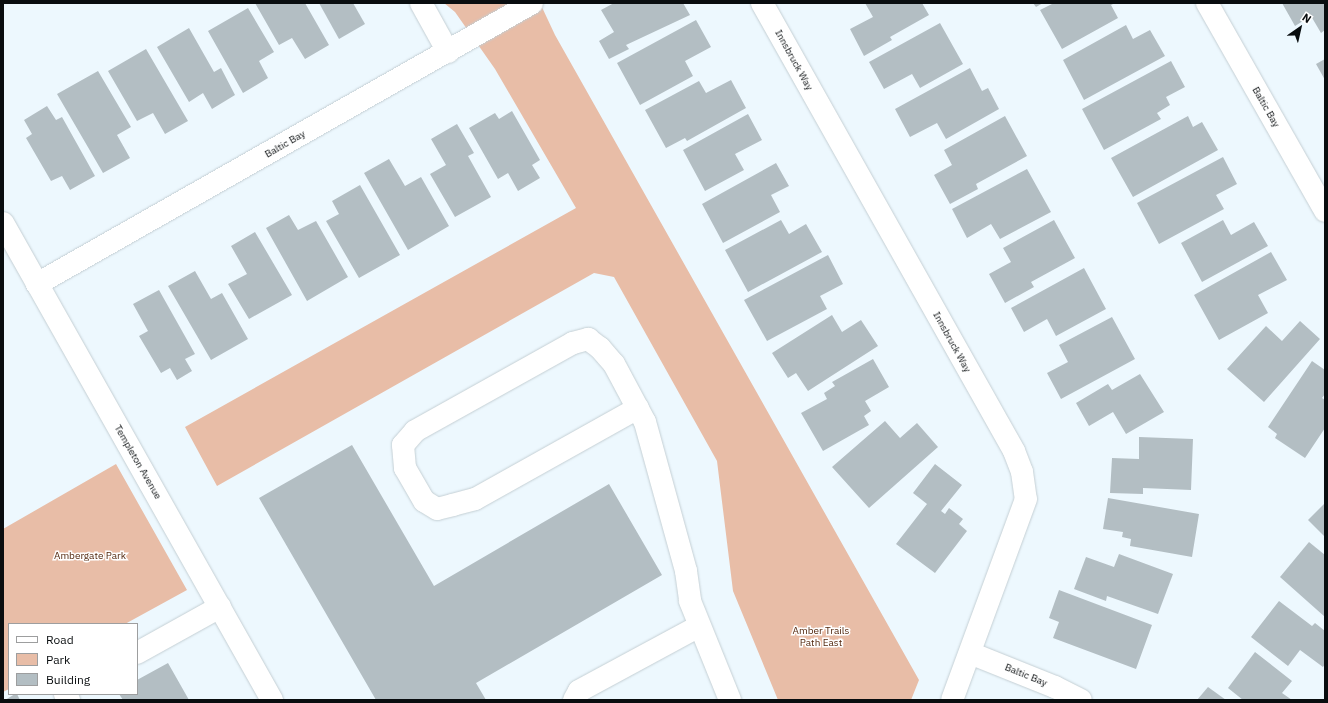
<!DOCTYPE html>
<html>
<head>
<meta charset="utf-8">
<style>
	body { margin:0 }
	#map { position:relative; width:1328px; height:703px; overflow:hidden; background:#edf8fe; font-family:"IBM Plex Sans",sans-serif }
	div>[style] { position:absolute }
	.green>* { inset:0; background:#e8bda7 }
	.building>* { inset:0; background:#b3bec3 }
	.roads { filter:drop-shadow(0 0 1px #c4cfd4) drop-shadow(0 0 1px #c4cfd4) }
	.minor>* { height:22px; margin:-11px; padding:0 11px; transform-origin:11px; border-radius:11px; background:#fff }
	span { translate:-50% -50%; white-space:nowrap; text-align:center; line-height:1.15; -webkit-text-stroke:3px #fff; paint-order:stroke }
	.street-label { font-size:10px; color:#090d0f }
	.park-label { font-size:10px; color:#52270d }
	.frame { position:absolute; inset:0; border:4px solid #090d0f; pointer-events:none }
	.legend { position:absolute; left:8px; top:623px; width:130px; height:72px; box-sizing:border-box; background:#fff; border:1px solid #9d9e9f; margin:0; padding:5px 7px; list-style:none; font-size:12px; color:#090d0f }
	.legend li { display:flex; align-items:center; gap:8px; height:20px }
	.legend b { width:20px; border:1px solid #9d9e9f }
	.north { position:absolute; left:1280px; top:8px; width:40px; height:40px; -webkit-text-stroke:3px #fff; paint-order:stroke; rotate:34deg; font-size:11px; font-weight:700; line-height:16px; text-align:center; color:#090d0f }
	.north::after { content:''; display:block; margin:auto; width:14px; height:18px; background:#090d0f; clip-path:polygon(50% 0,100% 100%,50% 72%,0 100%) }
</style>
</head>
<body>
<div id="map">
	<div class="green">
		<i style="clip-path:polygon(444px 3px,540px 3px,555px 35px,919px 680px,911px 700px,778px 700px,733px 591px,717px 461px,614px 277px,594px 273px,217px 486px,185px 427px,576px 208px,495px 69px,455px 12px)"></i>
		<i style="clip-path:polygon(116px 464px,187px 590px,125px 624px,9px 624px,9px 689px,3px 692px,3px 529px)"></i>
	</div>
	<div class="building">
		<i style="clip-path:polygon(255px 3px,305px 3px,329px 45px,305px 59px,292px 38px,279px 45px)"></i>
		<i style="clip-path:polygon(319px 3px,353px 3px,365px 24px,339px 39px)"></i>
		<i style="clip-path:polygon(614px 3px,683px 3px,690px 15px,626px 45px,629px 49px,609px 59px,599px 41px,614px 32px,601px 10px)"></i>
		<i style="clip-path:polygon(865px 3px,922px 3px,929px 15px,890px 37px,892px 40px,864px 56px,850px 29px,873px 17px)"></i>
		<i style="clip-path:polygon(1033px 3px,1043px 3px,1036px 7px)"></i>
		<i style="clip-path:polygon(1054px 3px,1115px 3px,1111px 5px,1118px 18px,1062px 49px,1040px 10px)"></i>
		<i style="clip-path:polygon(1282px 3px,1325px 3px,1325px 30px,1321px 33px,1311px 16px,1295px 26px)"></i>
		<i style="clip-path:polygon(248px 8px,274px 52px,259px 61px,268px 78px,243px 93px,208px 31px)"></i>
		<i style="clip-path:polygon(696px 20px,711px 47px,685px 61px,693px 76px,640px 105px,617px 63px)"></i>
		<i style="clip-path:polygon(940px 23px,963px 64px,920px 88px,912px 74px,884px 89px,869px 62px)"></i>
		<i style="clip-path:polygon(1126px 25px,1133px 39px,1150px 30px,1165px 56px,1084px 100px,1063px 60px)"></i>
		<i style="clip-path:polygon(189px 28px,214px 72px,221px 68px,235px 95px,212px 109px,203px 93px,189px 102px,157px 47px)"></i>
		<i style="clip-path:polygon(146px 49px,188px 121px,165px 134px,153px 113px,137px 121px,108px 71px)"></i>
		<i style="clip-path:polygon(1325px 59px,1325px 80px,1316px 64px)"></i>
		<i style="clip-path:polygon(1171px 61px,1185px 87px,1166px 97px,1170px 105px,1157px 113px,1161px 119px,1104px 150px,1082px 109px)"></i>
		<i style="clip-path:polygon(970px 68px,982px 91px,988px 88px,999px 109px,946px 139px,937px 123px,910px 137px,895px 109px)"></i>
		<i style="clip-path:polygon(98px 71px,131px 127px,117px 135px,130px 158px,103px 173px,57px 94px)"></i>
		<i style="clip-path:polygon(731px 80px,746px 108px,687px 141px,685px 138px,666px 148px,645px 110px,699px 81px,706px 93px)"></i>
		<i style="clip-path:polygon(47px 106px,56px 120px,62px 117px,95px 176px,70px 190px,62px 176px,51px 181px,26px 138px,32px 134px,24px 120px)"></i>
		<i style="clip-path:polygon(512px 111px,540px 160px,532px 165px,540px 178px,518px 191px,508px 173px,498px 179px,469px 128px,495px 113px,499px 119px)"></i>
		<i style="clip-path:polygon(748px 114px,762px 140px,735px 154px,744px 170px,705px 191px,683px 150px)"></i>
		<i style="clip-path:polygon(1005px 116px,1027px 156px,976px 184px,978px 189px,950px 204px,934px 175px,952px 165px,944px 150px)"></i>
		<i style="clip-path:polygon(1188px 116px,1193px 127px,1202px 122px,1218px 150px,1133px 197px,1111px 158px)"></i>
		<i style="clip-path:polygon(457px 124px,474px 153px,468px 156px,491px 197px,455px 217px,430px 174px,446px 165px,431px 139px)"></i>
		<i style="clip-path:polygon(1223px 157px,1237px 184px,1216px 195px,1224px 209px,1159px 244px,1137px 203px)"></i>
		<i style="clip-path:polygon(389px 159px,405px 186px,421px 177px,449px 226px,408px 250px,364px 173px)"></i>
		<i style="clip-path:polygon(776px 163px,789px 186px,771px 195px,780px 212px,723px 243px,702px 204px)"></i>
		<i style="clip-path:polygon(1027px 169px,1051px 212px,1000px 239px,991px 224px,967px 238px,952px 209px)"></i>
		<i style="clip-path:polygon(360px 185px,400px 255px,359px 278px,326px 221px,339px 214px,332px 201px)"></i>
		<i style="clip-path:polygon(289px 215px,298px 230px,316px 221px,348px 277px,307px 301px,266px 228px)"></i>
		<i style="clip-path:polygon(781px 220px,789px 234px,806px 224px,822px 252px,748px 292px,725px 250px)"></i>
		<i style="clip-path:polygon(1054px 220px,1075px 258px,1031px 282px,1034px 287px,1005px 303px,989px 274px,1011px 262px,1003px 248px)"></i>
		<i style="clip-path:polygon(1223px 220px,1231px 235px,1254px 222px,1268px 246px,1202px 282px,1181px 243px)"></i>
		<i style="clip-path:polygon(255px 232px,292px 295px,249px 319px,228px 284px,247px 274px,231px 246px)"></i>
		<i style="clip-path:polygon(1271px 252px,1287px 280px,1258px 295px,1268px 313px,1219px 340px,1194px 295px)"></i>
		<i style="clip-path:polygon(828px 255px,843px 284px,820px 296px,827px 309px,767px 341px,744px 300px)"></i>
		<i style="clip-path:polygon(1084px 268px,1106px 309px,1056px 336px,1047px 319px,1024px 332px,1011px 308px)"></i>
		<i style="clip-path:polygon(195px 271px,211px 299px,222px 293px,248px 339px,211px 360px,168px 286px)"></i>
		<i style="clip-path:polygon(159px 290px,195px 354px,185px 359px,192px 371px,177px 380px,170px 368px,161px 373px,139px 336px,148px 331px,133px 304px)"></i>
		<i style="clip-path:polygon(832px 315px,842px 332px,861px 320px,878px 346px,808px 391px,796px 373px,788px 378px,772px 353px)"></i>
		<i style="clip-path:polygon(1112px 317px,1135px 359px,1061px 399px,1047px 373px,1068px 362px,1059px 345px)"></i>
		<i style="clip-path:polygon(1300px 321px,1320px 339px,1264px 402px,1227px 369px,1266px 326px,1282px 341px)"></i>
		<i style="clip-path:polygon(873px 359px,889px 387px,865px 401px,871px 411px,864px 416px,869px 425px,823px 451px,801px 413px,827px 399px,824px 393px,835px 386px,832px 382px)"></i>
		<i style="clip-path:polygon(1312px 361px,1325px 370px,1325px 394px,1322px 398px,1325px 400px,1325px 428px,1305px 458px,1275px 438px,1277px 434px,1268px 427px)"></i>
		<i style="clip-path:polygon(1140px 374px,1164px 412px,1126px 434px,1113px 412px,1089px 426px,1076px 403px,1108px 384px,1112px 390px)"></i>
		<i style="clip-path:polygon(885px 421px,900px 438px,917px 423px,938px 447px,869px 508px,832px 467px)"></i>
		<i style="clip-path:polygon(1139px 437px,1193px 439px,1191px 490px,1143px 488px,1143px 494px,1110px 493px,1112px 458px,1139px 459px)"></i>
		<i style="clip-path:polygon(352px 445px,434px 586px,609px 484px,662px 575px,476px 683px,486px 700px,376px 700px,259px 498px)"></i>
		<i style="clip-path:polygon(935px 464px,962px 485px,941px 511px,945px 514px,949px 508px,963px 519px,959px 524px,967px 531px,935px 573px,896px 544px,927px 504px,913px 493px)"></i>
		<i style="clip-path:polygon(1108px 498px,1199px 514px,1192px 557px,1130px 546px,1131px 539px,1122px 537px,1123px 532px,1103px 529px)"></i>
		<i style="clip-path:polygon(1325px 503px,1325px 537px,1308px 520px)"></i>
		<i style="clip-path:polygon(1309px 542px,1325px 555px,1325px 617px,1280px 577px)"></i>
		<i style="clip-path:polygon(1119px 554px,1173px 574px,1158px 614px,1107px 596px,1106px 601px,1074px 589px,1086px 557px,1114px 567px)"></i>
		<i style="clip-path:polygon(1059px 590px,1152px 625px,1136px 669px,1053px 638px,1059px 622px,1049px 618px)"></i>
		<i style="clip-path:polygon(1279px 601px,1312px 626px,1315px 623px,1325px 631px,1325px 664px,1323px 667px,1300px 650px,1288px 666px,1251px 637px)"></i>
		<i style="clip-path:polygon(1255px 652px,1292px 681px,1282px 693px,1292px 700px,1243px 700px,1228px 688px)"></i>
		<i style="clip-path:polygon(168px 663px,189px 700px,123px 700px,119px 694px,137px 694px,137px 680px)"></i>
		<i style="clip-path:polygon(1208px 687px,1226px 700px,1197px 700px)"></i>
		<i style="clip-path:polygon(17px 694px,20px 700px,5px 700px,15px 694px)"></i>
	</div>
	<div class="roads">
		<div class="minor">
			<i style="left:421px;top:3px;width:56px;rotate:61.1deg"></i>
			<i style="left:762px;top:3px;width:514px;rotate:60.64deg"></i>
			<i style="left:1014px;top:451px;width:22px;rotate:69deg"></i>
			<i style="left:1022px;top:472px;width:27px;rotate:82deg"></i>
			<i style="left:1026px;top:499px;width:214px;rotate:110.2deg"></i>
			<i style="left:1207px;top:3px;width:239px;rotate:60.4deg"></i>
			<i style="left:3px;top:223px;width:548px;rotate:60.58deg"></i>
			<i style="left:37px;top:284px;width:569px;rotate:-29.58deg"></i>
			<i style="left:638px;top:408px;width:187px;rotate:150.8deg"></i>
			<i style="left:475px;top:499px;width:23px;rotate:165deg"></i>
			<i style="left:453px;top:505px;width:16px;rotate:166deg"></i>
			<i style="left:437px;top:509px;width:15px;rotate:-148deg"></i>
			<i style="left:424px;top:501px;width:38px;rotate:-120deg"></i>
			<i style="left:405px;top:468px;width:23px;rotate:-95deg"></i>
			<i style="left:403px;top:445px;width:18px;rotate:-49deg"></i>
			<i style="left:415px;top:431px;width:181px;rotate:-29.1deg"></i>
			<i style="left:573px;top:343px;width:16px;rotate:-15deg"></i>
			<i style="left:588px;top:339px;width:15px;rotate:37deg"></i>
			<i style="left:600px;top:348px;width:21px;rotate:49deg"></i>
			<i style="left:614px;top:364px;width:66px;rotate:61.9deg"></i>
			<i style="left:645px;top:422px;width:155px;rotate:74.6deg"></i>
			<i style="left:686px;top:571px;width:30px;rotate:82deg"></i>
			<i style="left:690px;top:601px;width:107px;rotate:68deg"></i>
			<i style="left:137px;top:653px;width:95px;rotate:-29deg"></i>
			<i style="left:970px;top:653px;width:92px;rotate:21.8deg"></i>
			<i style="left:1055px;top:687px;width:29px;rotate:27deg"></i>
			<i style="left:65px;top:694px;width:7px;rotate:56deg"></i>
			<i style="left:574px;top:700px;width:10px;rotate:-61deg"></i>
			<i style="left:579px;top:691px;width:136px;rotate:-28.4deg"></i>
		</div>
	</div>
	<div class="street-label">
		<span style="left:794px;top:60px;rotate:61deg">Innsbruck Way</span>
		<span style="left:1266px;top:107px;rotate:60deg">Baltic Bay</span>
		<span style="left:285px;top:144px;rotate:-30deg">Baltic Bay</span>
		<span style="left:952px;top:342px;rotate:61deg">Innsbruck Way</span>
		<span style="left:138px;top:462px;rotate:60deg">Templeton Avenue</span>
		<span style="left:1026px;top:675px;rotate:22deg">Baltic Bay</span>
	</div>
	<div class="park-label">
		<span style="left:90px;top:556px">Ambergate Park</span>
		<span style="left:821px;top:636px">Amber Trails<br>Path East</span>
	</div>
	<div class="frame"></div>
	<ul class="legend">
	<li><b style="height:5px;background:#fff"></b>Road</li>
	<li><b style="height:11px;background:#e8bda7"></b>Park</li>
	<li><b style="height:11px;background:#b3bec3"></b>Building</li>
	</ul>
	<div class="north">N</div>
</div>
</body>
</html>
